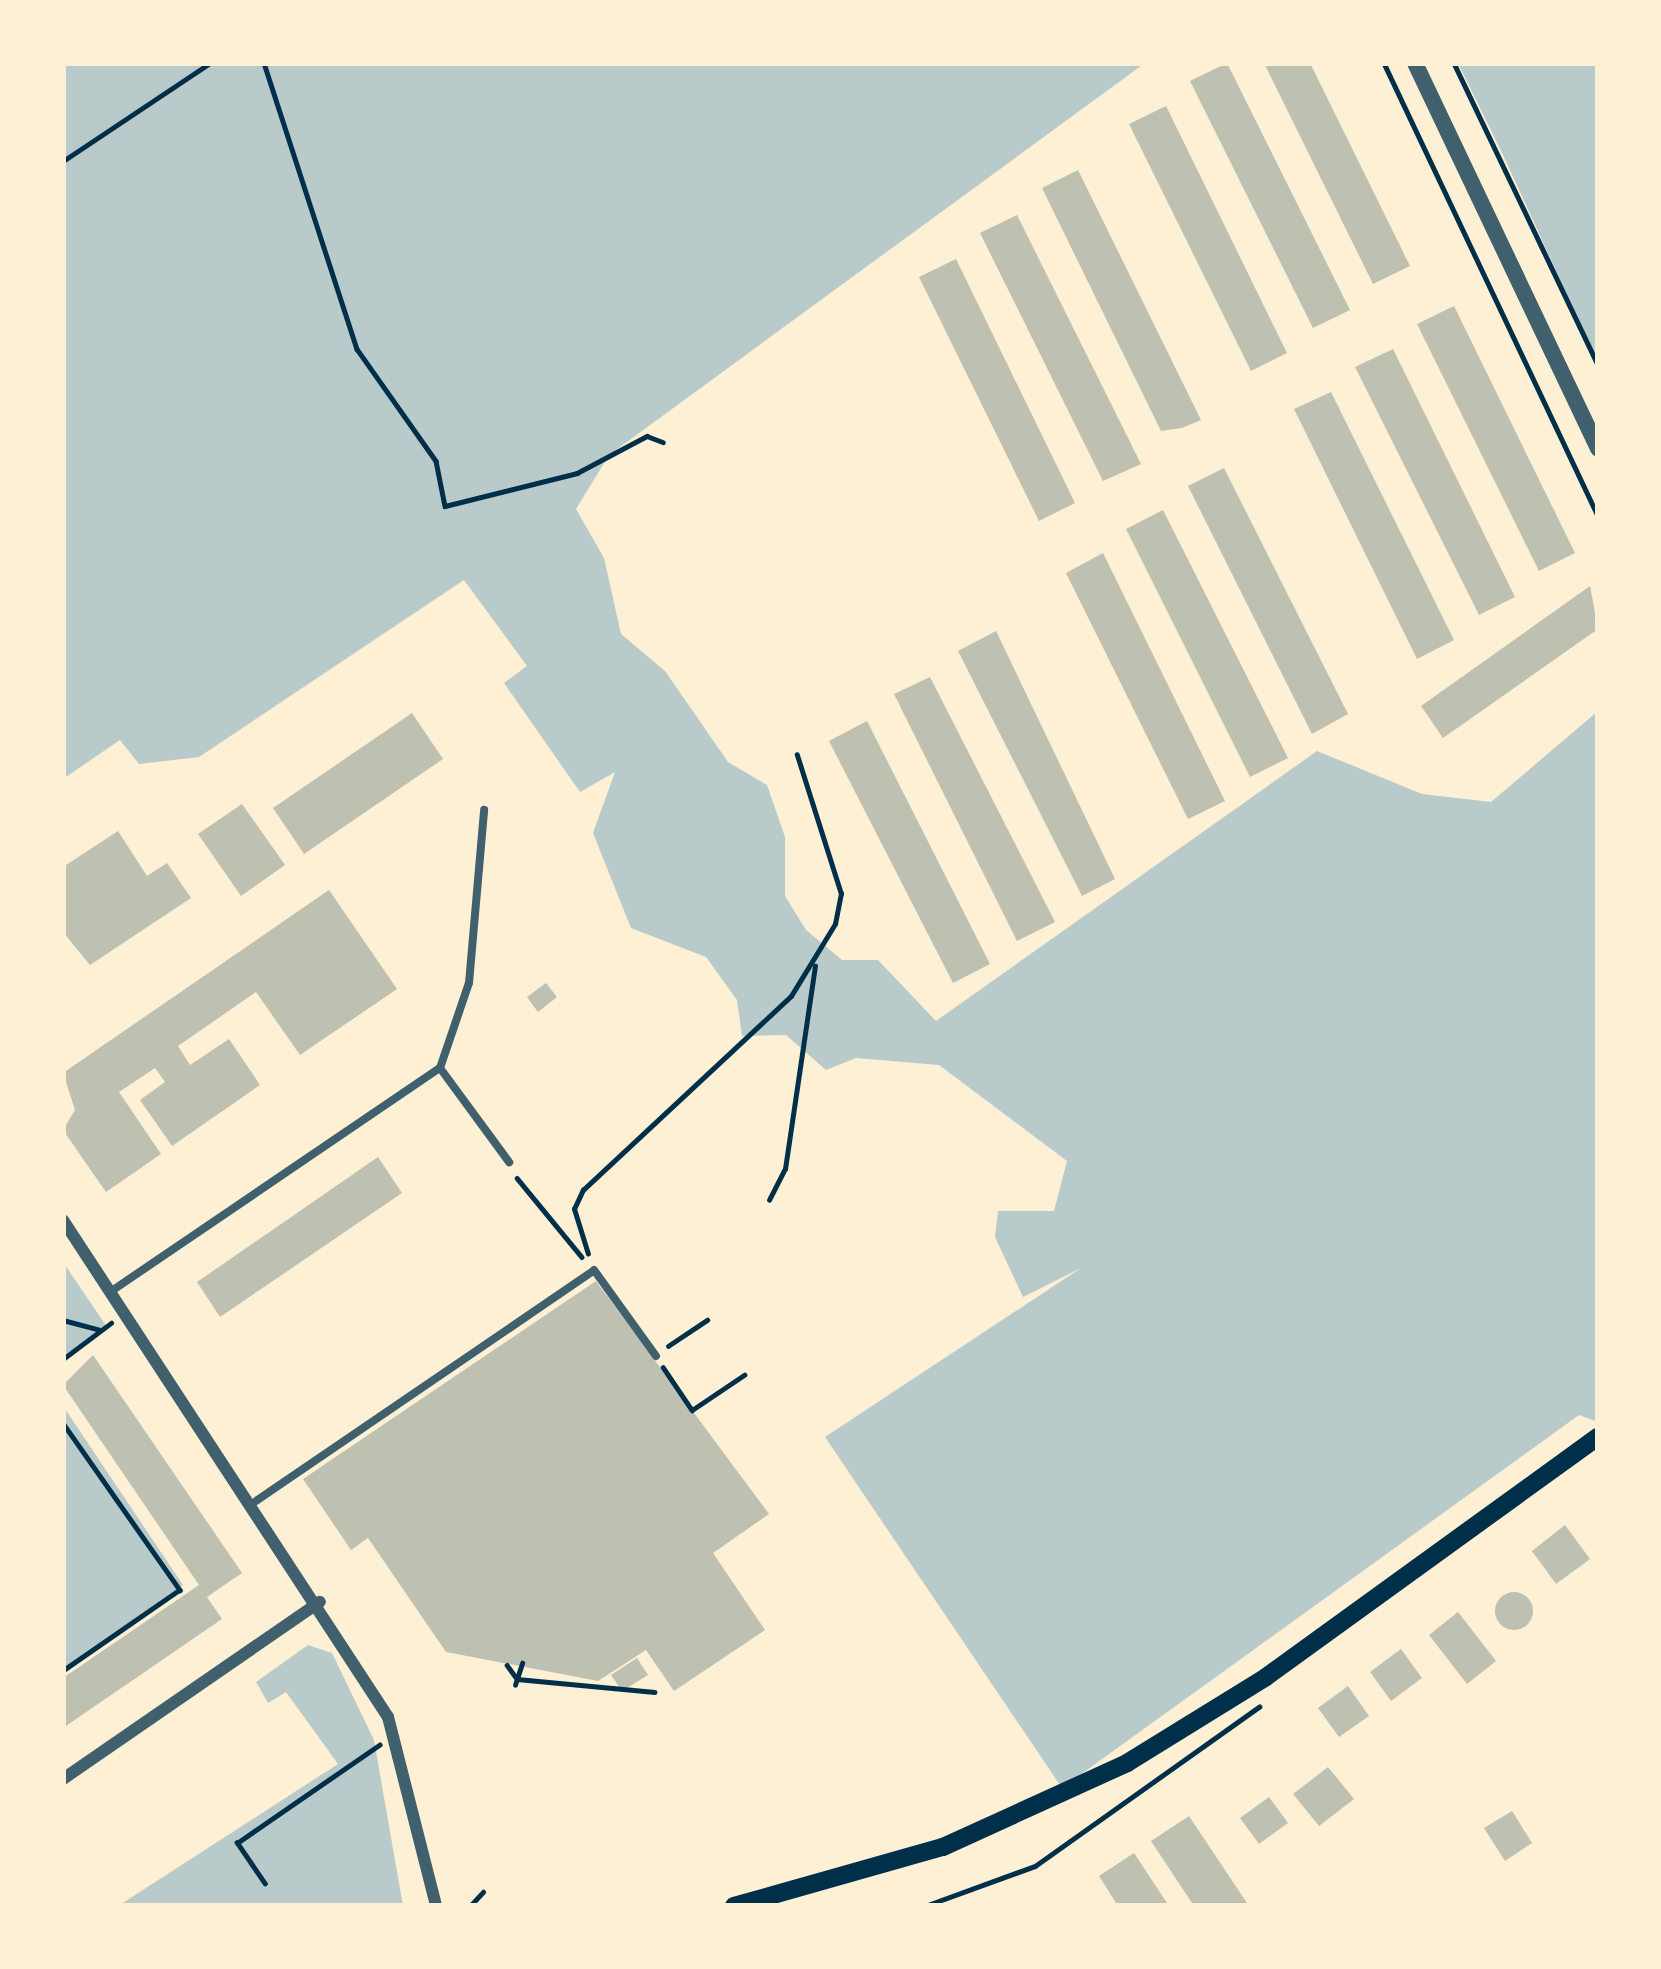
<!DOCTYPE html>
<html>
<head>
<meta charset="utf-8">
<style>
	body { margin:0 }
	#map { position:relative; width:1661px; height:1969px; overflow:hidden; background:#fdf0d5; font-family:"Noto Sans",sans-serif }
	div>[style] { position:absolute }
	.green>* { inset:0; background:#b9caca }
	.building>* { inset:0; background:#bec0b2 }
	.round { border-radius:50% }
	.path>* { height:4.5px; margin:-2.25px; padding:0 2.25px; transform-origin:2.25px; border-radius:2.25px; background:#003049 }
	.service>* { height:8px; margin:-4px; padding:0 4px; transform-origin:4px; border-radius:4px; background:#3f606c }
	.minor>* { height:12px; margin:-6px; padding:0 6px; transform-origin:6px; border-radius:6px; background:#3f606c }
	.tertiary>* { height:16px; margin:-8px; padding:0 8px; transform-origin:8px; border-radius:8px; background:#3f606c }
	.secondary>* { height:18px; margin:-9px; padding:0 9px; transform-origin:9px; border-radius:9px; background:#003049 }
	span { translate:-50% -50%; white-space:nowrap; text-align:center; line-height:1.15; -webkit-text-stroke:12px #fdf0d5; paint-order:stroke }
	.frame { position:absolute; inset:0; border:66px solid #fdf0d5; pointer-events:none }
</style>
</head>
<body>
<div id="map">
	<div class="green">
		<i style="clip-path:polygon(63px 63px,1145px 63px,609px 455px,576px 509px,604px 558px,621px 634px,665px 671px,728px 762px,767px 785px,785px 837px,785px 896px,806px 930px,842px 960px,878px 960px,936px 1021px,1317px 751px,1422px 794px,1491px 802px,1598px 711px,1598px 1422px,1579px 1415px,1062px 1788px,825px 1437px,1081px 1268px,1023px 1297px,995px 1237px,998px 1211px,1054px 1211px,1067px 1161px,939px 1065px,856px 1058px,826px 1070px,786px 1035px,742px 1036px,737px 1000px,706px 957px,631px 928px,593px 833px,615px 772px,580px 792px,504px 683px,527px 666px,464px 580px,199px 757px,139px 764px,120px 740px,63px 779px)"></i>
		<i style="clip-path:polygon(1458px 63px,1598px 63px,1598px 362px,1503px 155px)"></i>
		<i style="clip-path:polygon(63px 1262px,107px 1327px,63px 1356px)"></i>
		<i style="clip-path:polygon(63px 1406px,183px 1585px,63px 1671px)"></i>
		<i style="clip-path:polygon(308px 1645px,332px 1653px,374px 1740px,403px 1906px,118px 1906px,338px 1764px,286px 1692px,268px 1703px,256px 1682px)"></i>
	</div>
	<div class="building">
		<i style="clip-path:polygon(1227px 63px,1350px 310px,1313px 328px,1190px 81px)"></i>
		<i style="clip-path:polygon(1264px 63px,1310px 63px,1410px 266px,1373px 284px)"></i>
		<i style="clip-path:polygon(1166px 106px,1287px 353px,1251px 371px,1129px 124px)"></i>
		<i style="clip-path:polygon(1078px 170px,1201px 420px,1182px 428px,1161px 431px,1042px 188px)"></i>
		<i style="clip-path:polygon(1017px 215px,1141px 464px,1103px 481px,980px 233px)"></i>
		<i style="clip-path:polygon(956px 259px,1075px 503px,1039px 521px,919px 277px)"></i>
		<i style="clip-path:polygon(1454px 306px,1575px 553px,1539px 571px,1417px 324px)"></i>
		<i style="clip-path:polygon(1393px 349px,1515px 597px,1479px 615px,1355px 367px)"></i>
		<i style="clip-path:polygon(1331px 392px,1454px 640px,1417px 659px,1294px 409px)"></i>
		<i style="clip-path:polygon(1224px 468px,1348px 714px,1312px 734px,1188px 486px)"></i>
		<i style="clip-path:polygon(1163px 510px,1288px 758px,1250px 777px,1126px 529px)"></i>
		<i style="clip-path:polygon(1103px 553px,1225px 801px,1188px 819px,1066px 573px)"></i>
		<i style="clip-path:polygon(1590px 586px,1598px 629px,1443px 738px,1421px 706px)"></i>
		<i style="clip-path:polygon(996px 631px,1115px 879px,1082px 896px,958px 651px)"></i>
		<i style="clip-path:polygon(930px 677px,1055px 922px,1017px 941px,894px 694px)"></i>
		<i style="clip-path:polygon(412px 713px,443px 759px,304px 854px,273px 808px)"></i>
		<i style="clip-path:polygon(867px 721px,990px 964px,953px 983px,829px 741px)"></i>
		<i style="clip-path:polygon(242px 804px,285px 865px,241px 896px,198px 834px)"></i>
		<i style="clip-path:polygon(118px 831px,147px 876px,167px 863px,191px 898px,90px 965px,63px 932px,63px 867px)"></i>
		<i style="clip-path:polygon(329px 890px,397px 989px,300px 1055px,256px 992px,178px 1046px,190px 1065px,229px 1039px,260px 1085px,172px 1146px,140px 1100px,165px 1082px,155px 1068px,119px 1092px,161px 1154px,106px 1192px,63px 1130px,75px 1110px,63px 1073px)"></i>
		<i style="clip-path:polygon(546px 983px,557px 997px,538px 1012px,527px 997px)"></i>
		<i style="clip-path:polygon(378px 1157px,402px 1193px,220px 1317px,197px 1282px)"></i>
		<i style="clip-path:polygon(596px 1281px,769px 1514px,713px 1553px,765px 1630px,674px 1691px,646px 1650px,598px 1681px,446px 1652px,368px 1538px,351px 1550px,303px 1479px)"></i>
		<i style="clip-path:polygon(93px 1355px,242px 1573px,207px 1597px,222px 1619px,63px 1728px,63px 1678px,199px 1585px,63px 1385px)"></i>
		<i style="clip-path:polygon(1565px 1525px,1590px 1559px,1556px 1584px,1532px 1551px)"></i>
		<i class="round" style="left:1495px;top:1592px;width:38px;height:38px"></i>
		<i style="clip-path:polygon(1458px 1612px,1496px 1661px,1467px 1684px,1429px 1635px)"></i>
		<i style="clip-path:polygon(1401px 1649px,1422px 1678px,1391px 1701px,1370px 1672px)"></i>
		<i style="clip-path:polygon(637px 1658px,648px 1675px,622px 1691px,611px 1675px)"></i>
		<i style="clip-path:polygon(1348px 1686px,1369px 1716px,1339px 1737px,1318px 1708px)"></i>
		<i style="clip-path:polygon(1328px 1767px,1354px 1799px,1319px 1826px,1293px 1794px)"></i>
		<i style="clip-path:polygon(1269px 1797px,1288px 1823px,1259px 1844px,1240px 1818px)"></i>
		<i style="clip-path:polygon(1512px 1811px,1532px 1843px,1505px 1861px,1484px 1828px)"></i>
		<i style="clip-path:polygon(1189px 1816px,1249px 1906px,1194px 1906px,1151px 1841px)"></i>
		<i style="clip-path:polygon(1134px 1853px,1169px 1906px,1118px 1906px,1099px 1876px)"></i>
	</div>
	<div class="path">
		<i style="left:264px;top:63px;width:301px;rotate:72deg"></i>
		<i style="left:357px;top:349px;width:137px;rotate:54.8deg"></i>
		<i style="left:436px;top:461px;width:46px;rotate:78.7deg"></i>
		<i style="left:445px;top:506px;width:136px;rotate:-14deg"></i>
		<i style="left:577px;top:473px;width:79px;rotate:-27.9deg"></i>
		<i style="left:647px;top:436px;width:17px;rotate:21deg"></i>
		<i style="left:1384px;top:63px;width:501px;rotate:64.71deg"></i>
		<i style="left:1454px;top:63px;width:335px;rotate:64.5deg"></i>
		<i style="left:63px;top:161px;width:177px;rotate:-33.7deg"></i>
		<i style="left:517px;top:1178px;width:102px;rotate:50.6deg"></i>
		<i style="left:769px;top:1200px;width:35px;rotate:-63deg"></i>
		<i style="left:785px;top:1169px;width:205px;rotate:-81.6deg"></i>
		<i style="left:588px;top:1254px;width:47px;rotate:-107.3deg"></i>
		<i style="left:574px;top:1209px;width:21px;rotate:-65deg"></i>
		<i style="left:583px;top:1190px;width:284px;rotate:-43deg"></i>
		<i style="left:791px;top:996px;width:84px;rotate:-58.6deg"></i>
		<i style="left:835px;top:924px;width:31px;rotate:-79deg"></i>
		<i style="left:841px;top:894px;width:146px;rotate:-107.6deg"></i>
		<i style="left:63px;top:1320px;width:38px;rotate:15deg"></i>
		<i style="left:668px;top:1346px;width:47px;rotate:-33.7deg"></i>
		<i style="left:63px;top:1359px;width:60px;rotate:-36.9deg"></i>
		<i style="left:663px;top:1367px;width:52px;rotate:56deg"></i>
		<i style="left:692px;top:1410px;width:63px;rotate:-33.9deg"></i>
		<i style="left:63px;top:1423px;width:204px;rotate:55deg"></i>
		<i style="left:180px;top:1590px;width:142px;rotate:145.3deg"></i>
		<i style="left:507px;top:1665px;width:17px;rotate:54deg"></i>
		<i style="left:517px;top:1679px;width:138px;rotate:5.4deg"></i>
		<i style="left:515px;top:1685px;width:23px;rotate:-72deg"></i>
		<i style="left:265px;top:1884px;width:50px;rotate:-124.3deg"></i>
		<i style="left:237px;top:1843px;width:173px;rotate:-34.6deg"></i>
		<i style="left:470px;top:1906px;width:19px;rotate:-47deg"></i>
		<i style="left:925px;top:1906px;width:117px;rotate:-20deg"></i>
		<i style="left:1035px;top:1866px;width:275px;rotate:-35.4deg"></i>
	</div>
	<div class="service">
		<i style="left:440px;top:1068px;width:117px;rotate:53.7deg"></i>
		<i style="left:113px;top:1290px;width:395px;rotate:-34.2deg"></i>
		<i style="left:440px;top:1068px;width:90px;rotate:-71.2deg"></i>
		<i style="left:469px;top:983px;width:174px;rotate:-85deg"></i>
		<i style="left:256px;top:1501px;width:409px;rotate:-34.3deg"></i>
		<i style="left:594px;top:1270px;width:106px;rotate:54.2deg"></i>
	</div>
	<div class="minor">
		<i style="left:63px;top:1220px;width:594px;rotate:56.82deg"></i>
		<i style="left:388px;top:1717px;width:195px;rotate:75.7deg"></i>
		<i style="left:63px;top:1779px;width:312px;rotate:-34.6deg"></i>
	</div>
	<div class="tertiary">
		<i style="left:1415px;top:63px;width:427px;rotate:64.6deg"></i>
	</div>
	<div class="secondary">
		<i style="left:734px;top:1906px;width:217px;rotate:-15.8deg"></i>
		<i style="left:943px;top:1847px;width:202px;rotate:-24.5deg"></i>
		<i style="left:1127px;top:1763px;width:163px;rotate:-31.7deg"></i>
		<i style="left:1266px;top:1677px;width:410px;rotate:-35.9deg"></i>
	</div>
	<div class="frame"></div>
</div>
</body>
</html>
